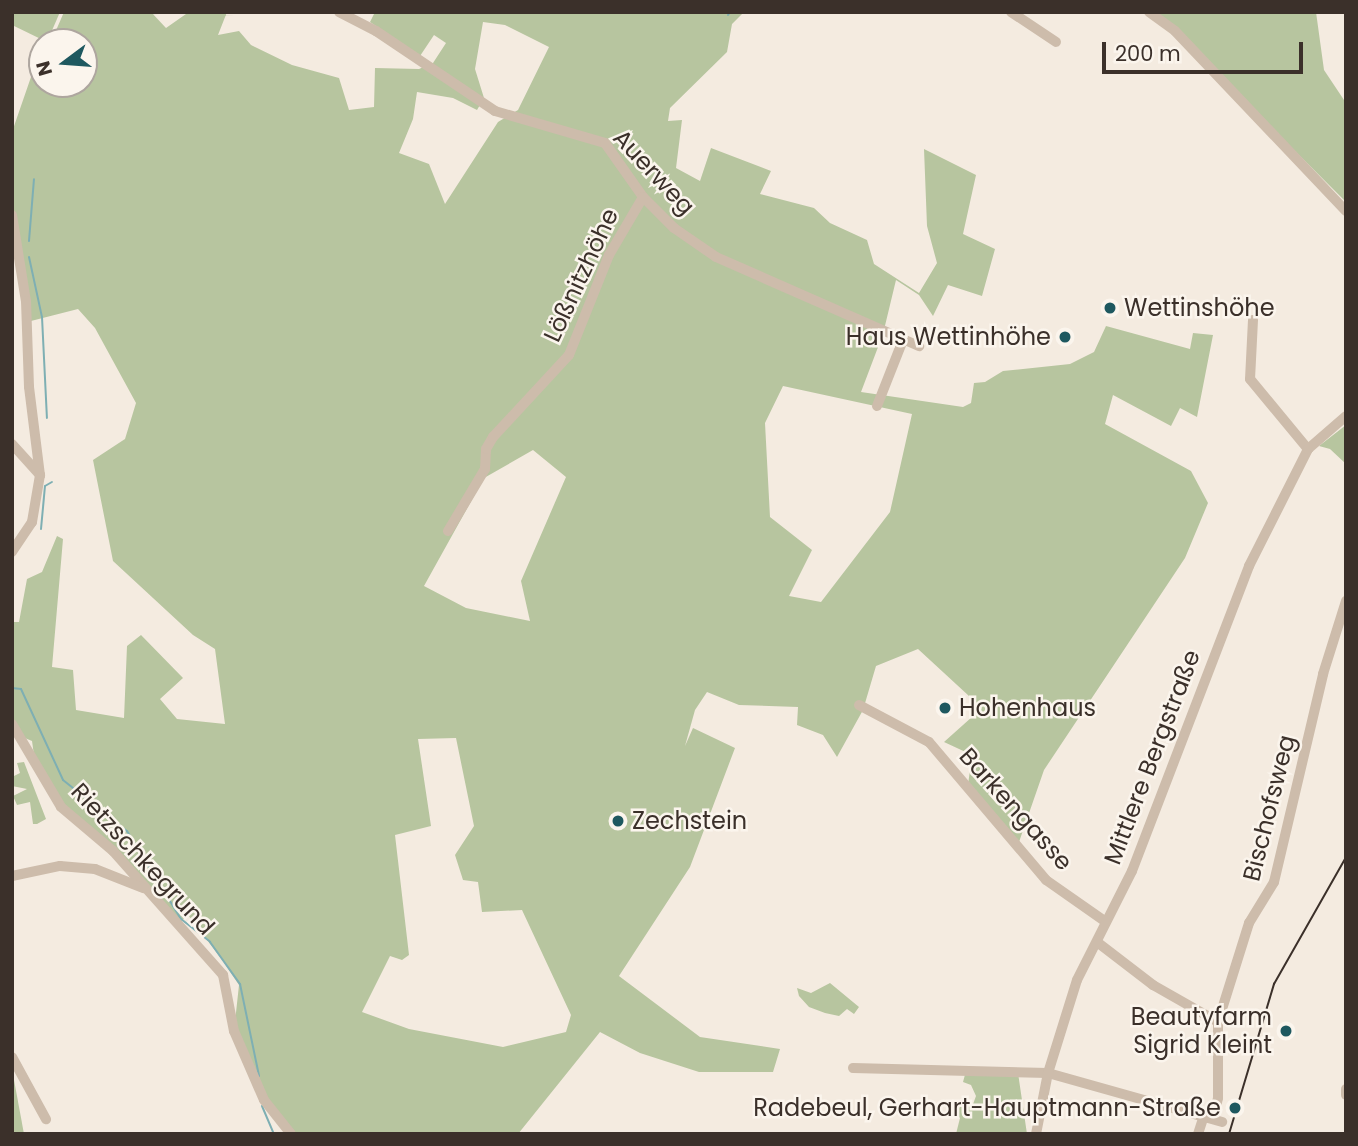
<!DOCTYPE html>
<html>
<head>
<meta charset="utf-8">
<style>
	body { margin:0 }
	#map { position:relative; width:1358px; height:1146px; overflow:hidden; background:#f4ebe0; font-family:Poppins,sans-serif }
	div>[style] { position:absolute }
	.green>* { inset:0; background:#b7c59f }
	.stream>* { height:2px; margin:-1px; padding:0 1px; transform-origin:1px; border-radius:1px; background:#7eafb3 }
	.minor>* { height:10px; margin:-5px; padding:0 5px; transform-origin:5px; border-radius:5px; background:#cdbcab }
	.tram>* { height:2px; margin:-1px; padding:0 1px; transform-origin:1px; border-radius:1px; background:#3b302a }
	.dots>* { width:19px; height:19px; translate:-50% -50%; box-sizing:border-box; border:4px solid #fbf5ed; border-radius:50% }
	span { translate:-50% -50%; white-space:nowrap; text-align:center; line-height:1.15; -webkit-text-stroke:5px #fbf5ed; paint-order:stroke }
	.street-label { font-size:24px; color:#3b302a }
	.poi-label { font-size:24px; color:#3b302a }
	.left { translate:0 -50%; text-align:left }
	.right { translate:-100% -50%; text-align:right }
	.frame { position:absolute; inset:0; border:14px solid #3b302a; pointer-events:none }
	.north { position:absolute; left:28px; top:28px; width:70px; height:70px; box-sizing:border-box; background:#fbf5ed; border:2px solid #aea69f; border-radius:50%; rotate:254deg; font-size:19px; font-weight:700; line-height:28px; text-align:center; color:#3b302a }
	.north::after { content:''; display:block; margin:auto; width:24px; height:32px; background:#1e585f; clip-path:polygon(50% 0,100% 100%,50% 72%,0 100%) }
	.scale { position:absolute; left:1102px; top:42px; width:201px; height:32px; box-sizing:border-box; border:4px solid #3b302a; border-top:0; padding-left:9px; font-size:21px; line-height:24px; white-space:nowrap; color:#3b302a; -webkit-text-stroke:5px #fbf5ed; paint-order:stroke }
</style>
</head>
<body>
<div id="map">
	<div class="green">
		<i style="clip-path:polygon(14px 12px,60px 12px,47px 42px,12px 25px)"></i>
		<i style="clip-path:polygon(evenodd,64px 12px,151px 12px,166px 28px,186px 14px,227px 12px,218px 35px,239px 31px,251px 45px,292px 65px,339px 78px,349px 110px,374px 107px,375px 68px,419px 69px,433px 63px,446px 43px,434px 35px,420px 56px,370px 22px,375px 12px,744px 12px,732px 24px,727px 52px,670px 108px,668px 121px,682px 120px,676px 168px,700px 181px,711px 148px,771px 171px,760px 194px,814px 208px,830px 223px,867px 240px,874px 264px,919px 293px,937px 263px,927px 226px,924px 149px,976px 175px,963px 234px,995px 249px,982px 296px,948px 285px,933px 316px,919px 295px,896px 280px,883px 334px,861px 392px,963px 407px,971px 403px,974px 383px,985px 382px,1003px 371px,1070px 364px,1094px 352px,1106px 326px,1190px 349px,1193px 333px,1213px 335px,1197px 417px,1180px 408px,1171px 426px,1113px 395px,1105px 424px,1191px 471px,1208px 503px,1185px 558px,1044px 770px,1019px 842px,968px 785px,972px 755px,944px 742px,982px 708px,918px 649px,876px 666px,863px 710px,837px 757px,823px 735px,797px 725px,798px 707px,739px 705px,707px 692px,695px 710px,685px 746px,693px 728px,735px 748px,690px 867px,619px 976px,700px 1037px,780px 1049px,773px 1072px,699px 1072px,640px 1053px,600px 1032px,518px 1134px,292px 1134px,278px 1121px,234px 1031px,239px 985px,223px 961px,188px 915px,179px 923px,63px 805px,35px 762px,32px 741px,20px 736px,12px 717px,12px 622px,19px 622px,27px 579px,42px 572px,57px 536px,63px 539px,52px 667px,73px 670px,76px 710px,124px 718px,127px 646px,141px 635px,183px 678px,160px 699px,177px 719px,225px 724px,215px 649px,193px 635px,113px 561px,93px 460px,125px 439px,136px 403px,95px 328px,78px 309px,27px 322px,18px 256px,12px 255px,12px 132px,31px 77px,42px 60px,42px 84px,84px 84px,84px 42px,51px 42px,64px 12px,483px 22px,505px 25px,549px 47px,518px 110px,498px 122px,445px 204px,429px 164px,399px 153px,413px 119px,417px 92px,453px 98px,477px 110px,484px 98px,475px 69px,483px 22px,64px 12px,783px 386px,912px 414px,890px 512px,821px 602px,789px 596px,812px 550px,770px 517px,765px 423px,783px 386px,64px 12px,533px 450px,566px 477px,521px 581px,530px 621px,466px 608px,424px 586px,484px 478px,533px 450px,64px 12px,456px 738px,474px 826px,455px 855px,463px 880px,478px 882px,482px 912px,522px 910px,571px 1015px,566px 1032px,503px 1047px,409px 1029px,362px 1012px,390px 956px,402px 960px,409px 955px,395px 835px,431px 826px,418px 739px,456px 738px)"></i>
		<i style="clip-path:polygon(1156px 12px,1316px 12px,1324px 70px,1346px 103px,1346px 202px)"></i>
		<i style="clip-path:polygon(1346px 425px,1346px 464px,1330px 449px,1319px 446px)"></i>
		<i style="clip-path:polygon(24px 762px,46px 819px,37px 824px,33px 824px,30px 802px,17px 805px,13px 796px,27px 789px,12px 786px,12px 777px,20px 773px,17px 763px)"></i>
		<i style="clip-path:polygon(830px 983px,859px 1007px,854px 1014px,847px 1009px,839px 1016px,825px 1013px,809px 1007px,799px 996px,797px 988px,811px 993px)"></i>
		<i style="clip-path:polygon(12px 1069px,24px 1134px,12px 1134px)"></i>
		<i style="clip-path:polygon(966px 1071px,1018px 1073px,1027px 1134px,956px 1134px,960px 1118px,949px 1109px,959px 1102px,972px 1107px,976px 1096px,971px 1085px,963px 1082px)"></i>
	</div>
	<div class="stream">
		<i style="left:728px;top:15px;width:4px;rotate:-56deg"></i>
		<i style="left:29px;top:241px;width:62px;rotate:-85.4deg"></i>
		<i style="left:29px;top:257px;width:61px;rotate:77.8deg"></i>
		<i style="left:42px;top:317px;width:101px;rotate:87.2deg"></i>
		<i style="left:41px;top:529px;width:43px;rotate:-84.7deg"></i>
		<i style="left:45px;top:486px;width:8px;rotate:-30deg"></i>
		<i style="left:12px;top:688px;width:9px;rotate:6deg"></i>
		<i style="left:21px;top:689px;width:100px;rotate:65.2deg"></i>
		<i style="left:63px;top:780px;width:82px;rotate:38.6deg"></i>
		<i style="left:127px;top:831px;width:103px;rotate:58.5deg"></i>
		<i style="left:181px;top:919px;width:37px;rotate:38deg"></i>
		<i style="left:210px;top:942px;width:52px;rotate:54.5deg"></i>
		<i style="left:240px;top:984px;width:94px;rotate:78.3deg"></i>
		<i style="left:262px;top:1106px;width:30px;rotate:67deg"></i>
	</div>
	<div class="minor">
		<i style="left:339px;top:12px;width:42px;rotate:27.2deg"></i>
		<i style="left:376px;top:31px;width:143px;rotate:33.9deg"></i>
		<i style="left:495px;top:111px;width:115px;rotate:16.2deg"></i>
		<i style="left:605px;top:143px;width:66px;rotate:54.9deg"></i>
		<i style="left:643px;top:197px;width:44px;rotate:45deg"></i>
		<i style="left:674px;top:228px;width:51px;rotate:34.6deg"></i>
		<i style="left:716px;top:257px;width:222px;rotate:23.7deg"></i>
		<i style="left:1011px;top:12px;width:54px;rotate:33.7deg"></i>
		<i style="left:1149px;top:12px;width:32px;rotate:36deg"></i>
		<i style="left:1175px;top:31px;width:248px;rotate:46.5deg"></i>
		<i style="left:12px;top:215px;width:87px;rotate:80.8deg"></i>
		<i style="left:26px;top:301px;width:86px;rotate:88deg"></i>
		<i style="left:29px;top:387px;width:89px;rotate:82.9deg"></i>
		<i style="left:40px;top:475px;width:48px;rotate:99.7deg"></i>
		<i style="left:32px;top:522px;width:36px;rotate:124deg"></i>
		<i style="left:1253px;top:320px;width:59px;rotate:92.9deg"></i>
		<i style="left:1250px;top:379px;width:91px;rotate:50.4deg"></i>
		<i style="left:877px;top:406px;width:71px;rotate:-68.5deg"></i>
		<i style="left:12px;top:444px;width:42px;rotate:47.9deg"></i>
		<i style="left:448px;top:531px;width:72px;rotate:-59.2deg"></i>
		<i style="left:485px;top:469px;width:20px;rotate:-87deg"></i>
		<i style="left:486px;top:449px;width:14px;rotate:-60deg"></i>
		<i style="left:493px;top:437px;width:112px;rotate:-47.2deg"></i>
		<i style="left:569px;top:355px;width:108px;rotate:-68.2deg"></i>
		<i style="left:609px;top:255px;width:67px;rotate:-59.6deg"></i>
		<i style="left:859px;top:705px;width:79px;rotate:27.9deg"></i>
		<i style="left:929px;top:742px;width:181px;rotate:49.7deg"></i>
		<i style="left:1046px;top:880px;width:73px;rotate:35deg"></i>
		<i style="left:12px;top:724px;width:96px;rotate:59.4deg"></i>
		<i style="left:61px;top:807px;width:68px;rotate:40.2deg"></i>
		<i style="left:113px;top:851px;width:166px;rotate:48.4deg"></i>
		<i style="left:223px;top:975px;width:57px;rotate:78.9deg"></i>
		<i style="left:234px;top:1031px;width:75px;rotate:66.5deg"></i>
		<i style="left:264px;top:1100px;width:43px;rotate:51.5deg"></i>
		<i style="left:12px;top:876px;width:49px;rotate:-11.8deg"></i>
		<i style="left:60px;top:866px;width:35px;rotate:5deg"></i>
		<i style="left:95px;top:869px;width:52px;rotate:21.6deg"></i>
		<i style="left:1097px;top:942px;width:71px;rotate:37.5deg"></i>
		<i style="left:1153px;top:985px;width:75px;rotate:29.6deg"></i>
		<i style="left:12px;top:1057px;width:71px;rotate:61.3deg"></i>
		<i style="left:853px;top:1068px;width:195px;rotate:1.5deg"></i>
		<i style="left:1048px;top:1073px;width:181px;rotate:15.7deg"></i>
		<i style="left:1346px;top:1089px;width:6px;rotate:90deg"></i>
		<i style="left:1203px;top:1119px;width:14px;rotate:-30deg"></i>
		<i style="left:1215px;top:1112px;width:14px;rotate:-78deg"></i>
		<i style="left:1218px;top:1098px;width:76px;rotate:-90deg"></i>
		<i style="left:1218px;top:1022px;width:104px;rotate:-72.6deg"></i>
		<i style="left:1249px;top:923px;width:48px;rotate:-58.6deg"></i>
		<i style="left:1274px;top:882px;width:214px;rotate:-76.7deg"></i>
		<i style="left:1323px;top:674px;width:77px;rotate:-72.5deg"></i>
		<i style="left:1036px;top:1134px;width:62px;rotate:-78.9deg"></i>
		<i style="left:1048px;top:1073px;width:97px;rotate:-72.7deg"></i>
		<i style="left:1077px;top:980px;width:122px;rotate:-63.2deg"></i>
		<i style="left:1132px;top:871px;width:327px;rotate:-69deg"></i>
		<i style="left:1249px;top:566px;width:131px;rotate:-63.2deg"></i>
		<i style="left:1308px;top:449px;width:50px;rotate:-41deg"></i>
		<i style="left:1198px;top:1134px;width:16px;rotate:-72deg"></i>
	</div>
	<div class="tram">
		<i style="left:1229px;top:1134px;width:157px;rotate:-73.3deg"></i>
		<i style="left:1274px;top:984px;width:146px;rotate:-60.4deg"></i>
	</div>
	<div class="dots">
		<i style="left:1110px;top:308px;background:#1e585f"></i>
		<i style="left:1065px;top:337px;background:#1e585f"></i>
		<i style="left:945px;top:708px;background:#1e585f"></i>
		<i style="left:618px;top:821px;background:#1e585f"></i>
		<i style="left:1286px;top:1031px;background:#1e585f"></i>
		<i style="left:1235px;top:1108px;background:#1e585f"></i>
	</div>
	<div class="street-label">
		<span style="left:654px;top:172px;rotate:47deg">Auerweg</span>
		<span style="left:581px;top:275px;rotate:-65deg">Lößnitzhöhe</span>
		<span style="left:1152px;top:757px;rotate:-69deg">Mittlere Bergstraße</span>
		<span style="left:1269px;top:808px;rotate:-76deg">Bischofsweg</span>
		<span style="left:1016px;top:809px;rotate:48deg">Barkengasse</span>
		<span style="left:143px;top:859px;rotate:47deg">Rietzschkegrund</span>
	</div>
	<div class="poi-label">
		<span class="left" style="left:1124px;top:308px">Wettinshöhe</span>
		<span class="right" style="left:1051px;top:337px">Haus Wettinhöhe</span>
		<span class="left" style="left:959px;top:708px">Hohenhaus</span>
		<span class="left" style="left:632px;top:821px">Zechstein</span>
		<span class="right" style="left:1272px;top:1031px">Beautyfarm<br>Sigrid Kleint</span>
		<span class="right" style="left:1221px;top:1108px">Radebeul, Gerhart-Hauptmann-Straße</span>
	</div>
	<div class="frame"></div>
	<div class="north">N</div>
	<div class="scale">200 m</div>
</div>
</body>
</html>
